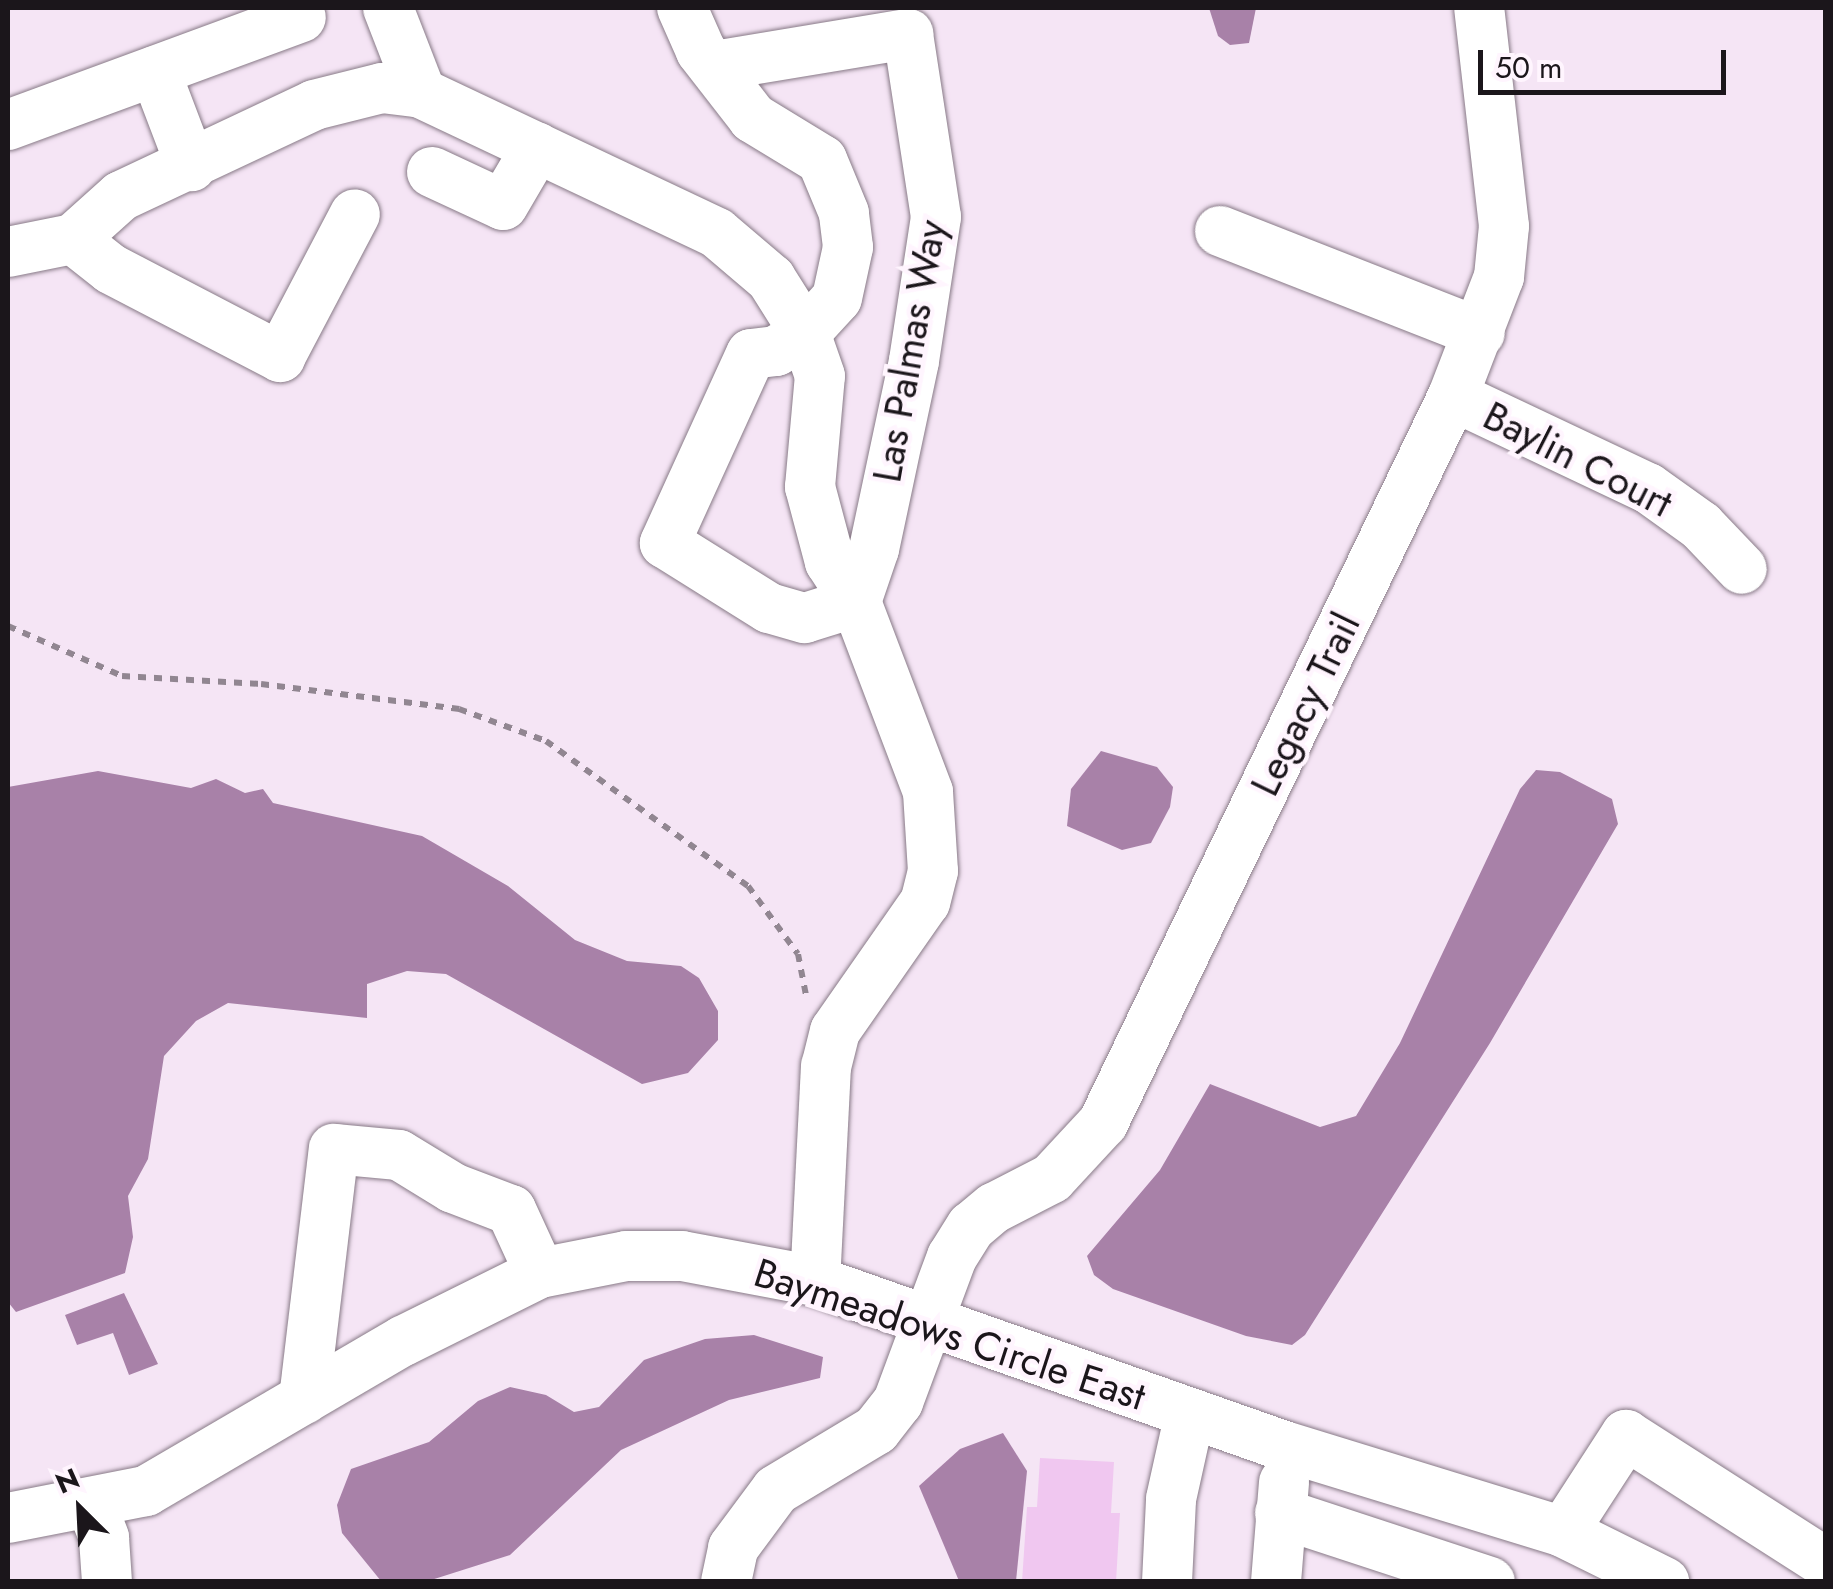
<!DOCTYPE html>
<html>
<head>
<meta charset="utf-8">
<style>
	body { margin:0 }
	#map { position:relative; width:1833px; height:1589px; overflow:hidden; background:#f5e5f5; font-family:Jost,sans-serif }
	div>[style] { position:absolute }
	.water>* { inset:0; background:#a881a8 }
	.building>* { inset:0; background:#f0c7f0 }
	.path>* { height:6px; margin-top:-3px; transform-origin:0; background:repeating-linear-gradient(90deg,#918691 0 8px,transparent 0 16px) }
	.roads { filter:drop-shadow(0 0 2px #887a87) drop-shadow(0 0 2px #887a87) }
	.minor>* { height:50px; margin:-25px; padding:0 25px; transform-origin:25px; border-radius:25px; background:#fff }
	span { translate:-50% -50%; white-space:nowrap; text-align:center; line-height:1.15; -webkit-text-stroke:9px #fff5fe; paint-order:stroke }
	.street-label { font-size:40px; color:#1b161b }
	.frame { position:absolute; inset:0; border:10px solid #1b161b; pointer-events:none }
	.north { position:absolute; left:30px; top:1459px; width:100px; height:100px; -webkit-text-stroke:8px #fff5fe; paint-order:stroke; rotate:336deg; font-size:28px; font-weight:700; line-height:40px; text-align:center; color:#1b161b }
	.north::after { content:''; display:block; margin:auto; width:35px; height:45px; background:#1b161b; clip-path:polygon(50% 0,100% 100%,50% 72%,0 100%) }
	.scale { position:absolute; left:1478px; top:50px; width:248px; height:45px; box-sizing:border-box; border:5px solid #1b161b; border-top:0; padding-left:12px; font-size:30px; line-height:35px; white-space:nowrap; color:#1b161b; -webkit-text-stroke:8px #fff5fe; paint-order:stroke }
</style>
</head>
<body>
<div id="map">
	<div class="water">
		<i style="clip-path:polygon(1209px 8px,1256px 8px,1249px 43px,1230px 45px,1218px 36px)"></i>
		<i style="clip-path:polygon(1101px 751px,1157px 767px,1173px 787px,1170px 807px,1151px 843px,1122px 850px,1067px 826px,1071px 789px)"></i>
		<i style="clip-path:polygon(1536px 770px,1560px 772px,1612px 799px,1618px 824px,1490px 1043px,1305px 1335px,1292px 1345px,1246px 1336px,1113px 1289px,1094px 1275px,1087px 1256px,1160px 1170px,1210px 1084px,1320px 1127px,1356px 1116px,1400px 1043px,1520px 789px)"></i>
		<i style="clip-path:polygon(98px 771px,191px 788px,216px 779px,245px 793px,263px 789px,273px 803px,422px 836px,508px 886px,575px 940px,627px 961px,681px 966px,699px 978px,718px 1011px,718px 1040px,688px 1073px,642px 1084px,446px 974px,407px 971px,367px 984px,367px 1018px,228px 1003px,196px 1021px,164px 1056px,148px 1159px,128px 1196px,133px 1237px,125px 1273px,16px 1312px,8px 1302px,8px 787px)"></i>
		<i style="clip-path:polygon(124px 1293px,158px 1364px,129px 1375px,113px 1333px,77px 1345px,65px 1315px)"></i>
		<i style="clip-path:polygon(754px 1335px,823px 1357px,820px 1378px,729px 1400px,621px 1450px,510px 1555px,428px 1581px,381px 1581px,342px 1533px,337px 1505px,351px 1469px,429px 1442px,478px 1401px,510px 1387px,546px 1395px,574px 1412px,599px 1407px,644px 1360px,705px 1339px)"></i>
		<i style="clip-path:polygon(1003px 1433px,1027px 1471px,1016px 1581px,959px 1581px,919px 1486px,960px 1449px)"></i>
	</div>
	<div class="building">
		<i style="clip-path:polygon(1040px 1458px,1114px 1462px,1111px 1513px,1120px 1513px,1116px 1582px,1022px 1582px,1027px 1507px,1037px 1507px)"></i>
	</div>
	<div class="path">
		<i style="left:8px;top:626px;width:124px;rotate:23.7deg"></i>
		<i style="left:122px;top:676px;width:139px;rotate:3.3deg"></i>
		<i style="left:261px;top:684px;width:200px;rotate:7.2deg"></i>
		<i style="left:459px;top:709px;width:93px;rotate:20.2deg"></i>
		<i style="left:546px;top:741px;width:249px;rotate:35.7deg"></i>
		<i style="left:748px;top:886px;width:84px;rotate:53.7deg"></i>
		<i style="left:798px;top:954px;width:42px;rotate:79deg"></i>
	</div>
	<div class="roads">
		<div class="minor">
			<i style="left:388px;top:8px;width:91px;rotate:68.8deg"></i>
			<i style="left:714px;top:66px;width:197px;rotate:-9.4deg"></i>
			<i style="left:908px;top:34px;width:185px;rotate:81.3deg"></i>
			<i style="left:936px;top:217px;width:146px;rotate:98.7deg"></i>
			<i style="left:914px;top:361px;width:192px;rotate:102deg"></i>
			<i style="left:874px;top:549px;width:56px;rotate:108.8deg"></i>
			<i style="left:856px;top:602px;width:203px;rotate:69.2deg"></i>
			<i style="left:928px;top:792px;width:79px;rotate:86.4deg"></i>
			<i style="left:933px;top:871px;width:32px;rotate:104deg"></i>
			<i style="left:925px;top:902px;width:157px;rotate:124.9deg"></i>
			<i style="left:835px;top:1031px;width:36px;rotate:104deg"></i>
			<i style="left:826px;top:1066px;width:215px;rotate:92.9deg"></i>
			<i style="left:155px;top:71px;width:102px;rotate:69.2deg"></i>
			<i style="left:8px;top:125px;width:312px;rotate:-20.2deg"></i>
			<i style="left:432px;top:172px;width:78px;rotate:24.9deg"></i>
			<i style="left:503px;top:205px;width:67px;rotate:-59.6deg"></i>
			<i style="left:1220px;top:231px;width:279px;rotate:21.4deg"></i>
			<i style="left:73px;top:239px;width:48px;rotate:38.3deg"></i>
			<i style="left:111px;top:269px;width:191px;rotate:27.5deg"></i>
			<i style="left:280px;top:357px;width:161px;rotate:-62.3deg"></i>
			<i style="left:8px;top:252px;width:66px;rotate:-11.3deg"></i>
			<i style="left:73px;top:239px;width:64px;rotate:-41.9deg"></i>
			<i style="left:121px;top:196px;width:213px;rotate:-25.2deg"></i>
			<i style="left:314px;top:105px;width:70px;rotate:-14deg"></i>
			<i style="left:382px;top:88px;width:39px;rotate:7deg"></i>
			<i style="left:421px;top:93px;width:327px;rotate:25.3deg"></i>
			<i style="left:717px;top:233px;width:71px;rotate:40.4deg"></i>
			<i style="left:771px;top:279px;width:64px;rotate:57.8deg"></i>
			<i style="left:805px;top:333px;width:34px;rotate:148deg"></i>
			<i style="left:776px;top:351px;width:25px;rotate:173deg"></i>
			<i style="left:751px;top:354px;width:208px;rotate:114.5deg"></i>
			<i style="left:665px;top:543px;width:123px;rotate:32deg"></i>
			<i style="left:769px;top:608px;width:37px;rotate:16deg"></i>
			<i style="left:805px;top:618px;width:53px;rotate:-17.4deg"></i>
			<i style="left:856px;top:602px;width:48px;rotate:-123deg"></i>
			<i style="left:830px;top:562px;width:78px;rotate:-104.9deg"></i>
			<i style="left:810px;top:487px;width:111px;rotate:-84.9deg"></i>
			<i style="left:820px;top:376px;width:46px;rotate:-109.2deg"></i>
			<i style="left:805px;top:333px;width:47px;rotate:-47.6deg"></i>
			<i style="left:837px;top:298px;width:52px;rotate:-77.8deg"></i>
			<i style="left:848px;top:247px;width:34px;rotate:-97deg"></i>
			<i style="left:844px;top:213px;width:57px;rotate:-112.5deg"></i>
			<i style="left:822px;top:160px;width:81px;rotate:-148.7deg"></i>
			<i style="left:753px;top:118px;width:85px;rotate:-127.8deg"></i>
			<i style="left:701px;top:51px;width:47px;rotate:-113.8deg"></i>
			<i style="left:1453px;top:396px;width:216px;rotate:25.3deg"></i>
			<i style="left:1648px;top:488px;width:65px;rotate:35.6deg"></i>
			<i style="left:1701px;top:526px;width:59px;rotate:46.4deg"></i>
			<i style="left:304px;top:1399px;width:252px;rotate:-83.2deg"></i>
			<i style="left:334px;top:1149px;width:65px;rotate:5.3deg"></i>
			<i style="left:399px;top:1155px;width:63px;rotate:31.4deg"></i>
			<i style="left:453px;top:1188px;width:62px;rotate:20.8deg"></i>
			<i style="left:511px;top:1210px;width:69px;rotate:65.3deg"></i>
			<i style="left:92px;top:1506px;width:34px;rotate:69deg"></i>
			<i style="left:104px;top:1538px;width:44px;rotate:86.1deg"></i>
			<i style="left:1280px;top:1513px;width:221px;rotate:18.2deg"></i>
			<i style="left:8px;top:1518px;width:141px;rotate:-11.1deg"></i>
			<i style="left:146px;top:1491px;width:298px;rotate:-30.3deg"></i>
			<i style="left:403px;top:1341px;width:153px;rotate:-26.4deg"></i>
			<i style="left:540px;top:1273px;width:88px;rotate:-11.2deg"></i>
			<i style="left:626px;top:1256px;width:56px"></i>
			<i style="left:682px;top:1256px;width:135px;rotate:10.6deg"></i>
			<i style="left:815px;top:1281px;width:500px;rotate:19.38deg"></i>
			<i style="left:1287px;top:1447px;width:289px;rotate:17.1deg"></i>
			<i style="left:1563px;top:1532px;width:113px;rotate:26.3deg"></i>
			<i style="left:1563px;top:1532px;width:116px;rotate:-57deg"></i>
			<i style="left:1626px;top:1435px;width:237px;rotate:32.6deg"></i>
			<i style="left:726px;top:1582px;width:35px;rotate:-78deg"></i>
			<i style="left:733px;top:1548px;width:72px;rotate:-53.4deg"></i>
			<i style="left:776px;top:1490px;width:117px;rotate:-31deg"></i>
			<i style="left:876px;top:1430px;width:36px;rotate:-52deg"></i>
			<i style="left:898px;top:1402px;width:155px;rotate:-69.6deg"></i>
			<i style="left:952px;top:1257px;width:36px;rotate:-58deg"></i>
			<i style="left:971px;top:1227px;width:30px;rotate:-40deg"></i>
			<i style="left:994px;top:1208px;width:65px;rotate:-27.3deg"></i>
			<i style="left:1052px;top:1178px;width:75px;rotate:-47.2deg"></i>
			<i style="left:1103px;top:1123px;width:807px;rotate:-64.29deg"></i>
			<i style="left:1453px;top:396px;width:128px;rotate:-68.9deg"></i>
			<i style="left:1499px;top:277px;width:51px;rotate:-84.4deg"></i>
			<i style="left:1504px;top:226px;width:219px;rotate:-96.5deg"></i>
			<i style="left:1167px;top:1582px;width:83px;rotate:-87.2deg"></i>
			<i style="left:1171px;top:1499px;width:88px;rotate:-77.5deg"></i>
			<i style="left:1276px;top:1582px;width:100px;rotate:-85.4deg"></i>
		</div>
	</div>
	<div class="street-label">
		<span style="left:909px;top:351px;rotate:-80deg">Las Palmas Way</span>
		<span style="left:1578px;top:459px;rotate:27deg">Baylin Court</span>
		<span style="left:1305px;top:704px;rotate:-64deg">Legacy Trail</span>
		<span style="left:950px;top:1334px;rotate:18deg">Baymeadows Circle East</span>
	</div>
	<div class="frame"></div>
	<div class="north">N</div>
	<div class="scale">50 m</div>
</div>
</body>
</html>
